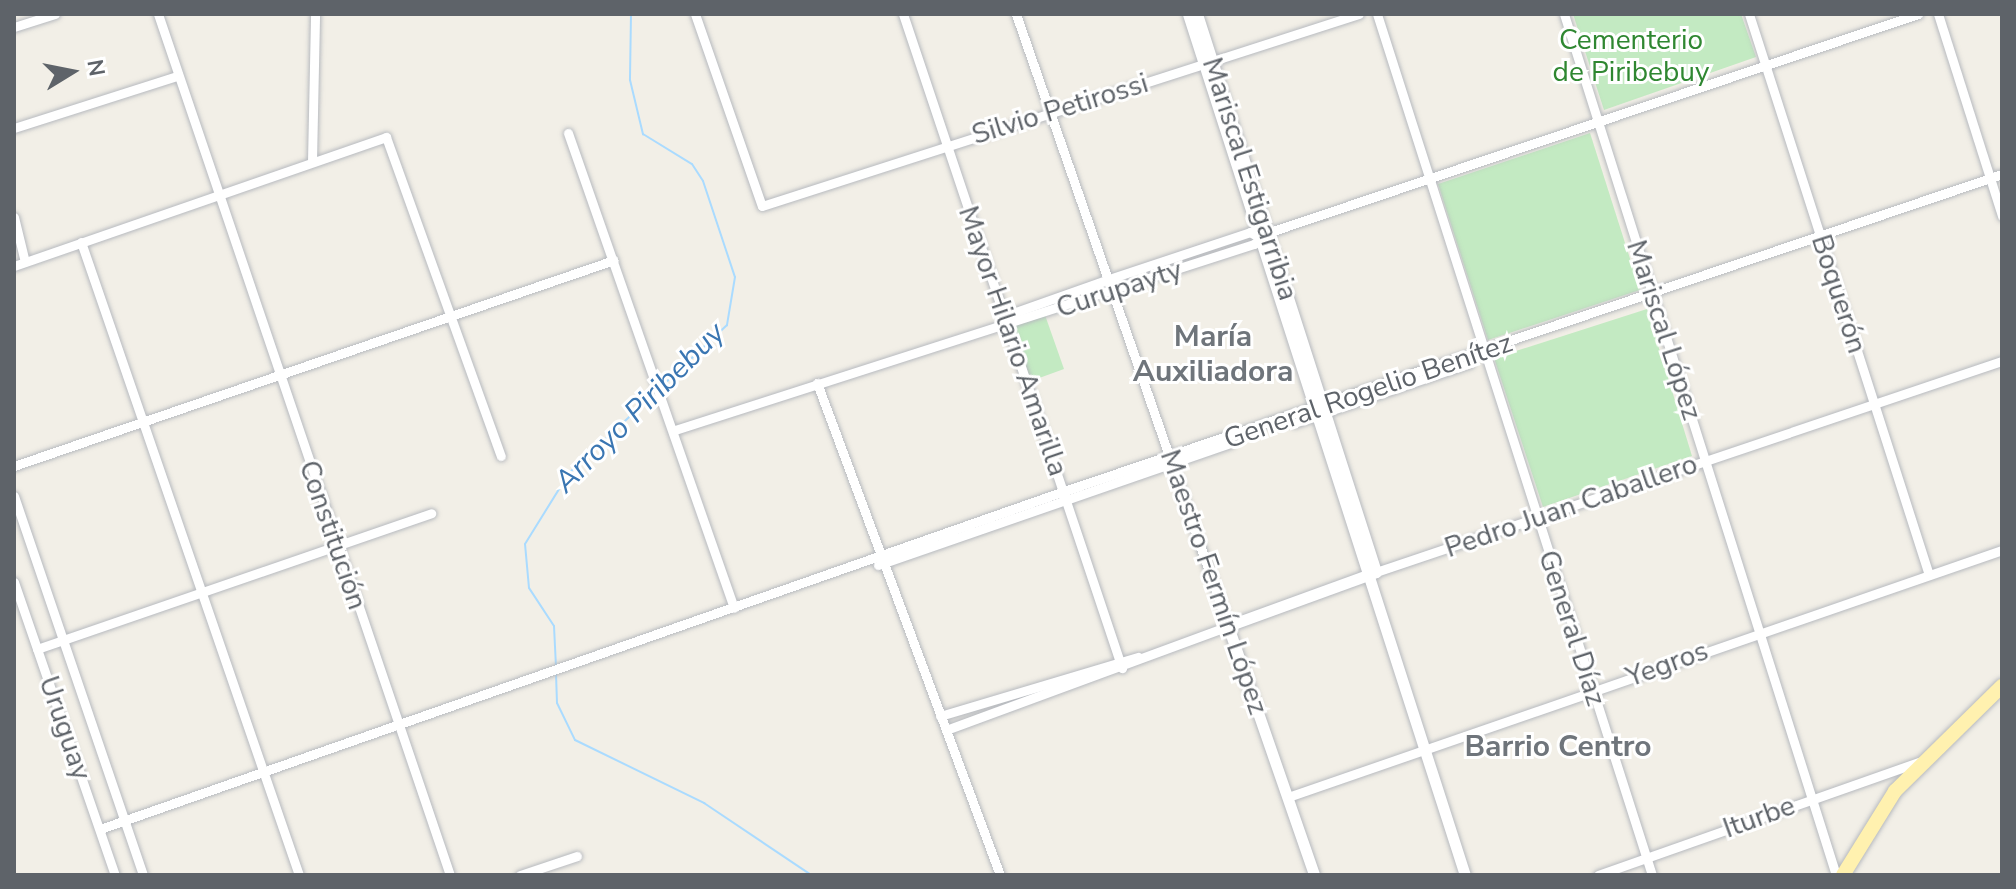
<!DOCTYPE html>
<html>
<head>
<meta charset="utf-8">
<style>
	body { margin:0 }
	#map { position:relative; width:2016px; height:889px; overflow:hidden; background:#f2efe7; font-family:"Nunito Sans",sans-serif }
	div>[style] { position:absolute }
	.green>* { inset:0; background:#c3eac2 }
	.stream>* { height:2px; margin:-1px; padding:0 1px; transform-origin:1px; border-radius:1px; background:#aadbff }
	.roads { filter:drop-shadow(0 0 2px #b7babf) drop-shadow(0 0 2px #b7babf) }
	.minor>* { height:9px; margin:-4.5px; padding:0 4.5px; transform-origin:4.5px; border-radius:4.5px; background:#fff }
	.tertiary>* { height:11px; margin:-5.5px; padding:0 5.5px; transform-origin:5.5px; border-radius:5.5px; background:#fff }
	.primary>* { height:14px; margin:-7px; padding:0 7px; transform-origin:7px; border-radius:7px; background:#fff1af }
	span { translate:-50% -50%; white-space:nowrap; text-align:center; line-height:1.15; -webkit-text-stroke:6px #fff; paint-order:stroke }
	.park-label { font-size:28px; color:#2f8731 }
	.street-label { font-size:28px; color:#5e6369 }
	.neighbourhood-label { font-size:30px; color:#6f757b; font-weight:700 }
	.water-label { font-size:30px; color:#3a76b2; font-style:italic }
	.frame { position:absolute; inset:0; border:16px solid #5e6369; pointer-events:none }
	.north { position:absolute; left:32px; top:32px; width:80px; height:80px; -webkit-text-stroke:6px #fff; paint-order:stroke; rotate:80deg; font-size:22px; font-weight:700; line-height:32px; text-align:center; color:#5e6369 }
	.north::after { content:''; display:block; margin:auto; width:28px; height:36px; background:#5e6369; clip-path:polygon(50% 0,100% 100%,50% 72%,0 100%) }
</style>
</head>
<body>
<div id="map">
	<div class="green">
		<i style="clip-path:polygon(1573px 14px,1741px 14px,1756px 57px,1604px 110px)"></i>
		<i style="clip-path:polygon(1590px 133px,1640px 290px,1488px 340px,1438px 184px)"></i>
		<i style="clip-path:polygon(1647px 309px,1692px 456px,1543px 507px,1494px 358px)"></i>
		<i style="clip-path:polygon(1045px 315px,1064px 369px,1031px 381px,1012px 327px)"></i>
	</div>
	<div class="stream">
		<i style="left:631px;top:14px;width:66px;rotate:90.9deg"></i>
		<i style="left:630px;top:80px;width:56px;rotate:76.5deg"></i>
		<i style="left:643px;top:134px;width:57px;rotate:31.5deg"></i>
		<i style="left:692px;top:164px;width:20px;rotate:57deg"></i>
		<i style="left:703px;top:181px;width:101px;rotate:71.6deg"></i>
		<i style="left:735px;top:277px;width:49px;rotate:99.5deg"></i>
		<i style="left:727px;top:325px;width:92px;rotate:136.8deg"></i>
		<i style="left:556px;top:667px;width:41px;rotate:-92.8deg"></i>
		<i style="left:554px;top:626px;width:45px;rotate:-123.3deg"></i>
		<i style="left:529px;top:588px;width:44px;rotate:-95.2deg"></i>
		<i style="left:525px;top:544px;width:84px;rotate:-58.2deg"></i>
		<i style="left:569px;top:473px;width:117px;rotate:-42.9deg"></i>
		<i style="left:556px;top:674px;width:29px;rotate:88deg"></i>
		<i style="left:557px;top:703px;width:41px;rotate:64.1deg"></i>
		<i style="left:575px;top:740px;width:144px;rotate:26deg"></i>
		<i style="left:704px;top:803px;width:129px;rotate:33.9deg"></i>
	</div>
	<div class="roads">
		<div class="minor">
			<i style="left:158px;top:14px;width:909px;rotate:71.27deg"></i>
			<i style="left:695px;top:14px;width:203px;rotate:70.8deg"></i>
			<i style="left:762px;top:206px;width:627px;rotate:-17.83deg"></i>
			<i style="left:903px;top:14px;width:690px;rotate:71.49deg"></i>
			<i style="left:1377px;top:14px;width:904px;rotate:72.29deg"></i>
			<i style="left:1564px;top:14px;width:903px;rotate:72.47deg"></i>
			<i style="left:1749px;top:14px;width:589px;rotate:72.21deg"></i>
			<i style="left:1938px;top:14px;width:212px;rotate:72.4deg"></i>
			<i style="left:14px;top:27px;width:43px;rotate:-17.6deg"></i>
			<i style="left:14px;top:128px;width:171px;rotate:-17.7deg"></i>
			<i style="left:568px;top:133px;width:503px;rotate:70.74deg"></i>
			<i style="left:312px;top:161px;width:147px;rotate:-88.8deg"></i>
			<i style="left:14px;top:217px;width:46px;rotate:76.3deg"></i>
			<i style="left:81px;top:242px;width:669px;rotate:71deg"></i>
			<i style="left:14px;top:266px;width:394px;rotate:-19.1deg"></i>
			<i style="left:386px;top:137px;width:339px;rotate:70.2deg"></i>
			<i style="left:1007px;top:322px;width:9px;rotate:-69deg"></i>
			<i style="left:1010px;top:314px;width:105px;rotate:-19.5deg"></i>
			<i style="left:1109px;top:279px;width:149px;rotate:-18.4deg"></i>
			<i style="left:1250px;top:232px;width:9px;rotate:32deg"></i>
			<i style="left:817px;top:383px;width:525px;rotate:69.6deg"></i>
			<i style="left:1294px;top:423px;width:186px;rotate:-18.8deg"></i>
			<i style="left:675px;top:430px;width:608px;rotate:-17.81deg"></i>
			<i style="left:1254px;top:244px;width:17px;rotate:-40deg"></i>
			<i style="left:1267px;top:233px;width:687px;rotate:-18.59deg"></i>
			<i style="left:14px;top:466px;width:634px;rotate:-18.95deg"></i>
			<i style="left:14px;top:496px;width:400px;rotate:71.2deg"></i>
			<i style="left:878px;top:565px;width:373px;rotate:-19.1deg"></i>
			<i style="left:1376px;top:572px;width:661px;rotate:-18.63deg"></i>
			<i style="left:14px;top:582px;width:310px;rotate:71deg"></i>
			<i style="left:37px;top:649px;width:417px;rotate:-19deg"></i>
			<i style="left:940px;top:716px;width:207px;rotate:-16.6deg"></i>
			<i style="left:946px;top:730px;width:301px;rotate:-20.2deg"></i>
			<i style="left:1228px;top:626px;width:648px;rotate:-109.11deg"></i>
			<i style="left:1288px;top:797px;width:756px;rotate:-19.08deg"></i>
			<i style="left:100px;top:829px;width:1022px;rotate:-19.32deg"></i>
			<i style="left:1064px;top:491px;width:990px;rotate:-18.67deg"></i>
			<i style="left:520px;top:875px;width:60px;rotate:-18.4deg"></i>
			<i style="left:1598px;top:875px;width:343px;rotate:-19.4deg"></i>
		</div>
		<div class="tertiary">
			<i style="left:1188px;top:14px;width:904px;rotate:72.17deg"></i>
			<i style="left:1197px;top:14px;width:586px;rotate:72.21deg"></i>
			<i style="left:1376px;top:572px;width:158px;rotate:160deg"></i>
			<i style="left:1228px;top:626px;width:263px;rotate:70.9deg"></i>
		</div>
		<div class="primary">
			<i style="left:1843px;top:875px;width:99px;rotate:-58.2deg"></i>
			<i style="left:1895px;top:791px;width:150px;rotate:-44.5deg"></i>
		</div>
	</div>
	<div class="park-label">
		<span style="left:1631px;top:56px">Cementerio<br>de Piribebuy</span>
	</div>
	<div class="street-label">
		<span style="left:1060px;top:109px;rotate:-17deg">Silvio Petirossi</span>
		<span style="left:1250px;top:179px;rotate:72deg">Mariscal Estigarribia</span>
		<span style="left:1119px;top:289px;rotate:-18deg">Curupayty</span>
		<span style="left:1839px;top:294px;rotate:72deg">Boquerón</span>
		<span style="left:1664px;top:330px;rotate:72deg">Mariscal López</span>
		<span style="left:1013px;top:341px;rotate:71deg">Mayor Hilario Amarilla</span>
		<span style="left:1368px;top:391px;rotate:-19deg">General Rogelio Benítez</span>
		<span style="left:1571px;top:506px;rotate:-19deg">Pedro Juan Caballero</span>
		<span style="left:333px;top:535px;rotate:71deg">Constitución</span>
		<span style="left:1214px;top:582px;rotate:71deg">Maestro Fermín López</span>
		<span style="left:1572px;top:628px;rotate:72deg">General Díaz</span>
		<span style="left:1667px;top:664px;rotate:-20deg">Yegros</span>
		<span style="left:65px;top:728px;rotate:71deg">Uruguay</span>
		<span style="left:1759px;top:817px;rotate:-20deg">Iturbe</span>
	</div>
	<div class="neighbourhood-label">
		<span style="left:1213px;top:354px">María<br>Auxiliadora</span>
		<span style="left:1558px;top:747px">Barrio Centro</span>
	</div>
	<div class="water-label">
		<span style="left:640px;top:408px;rotate:-45deg">Arroyo Piribebuy</span>
	</div>
	<div class="frame"></div>
	<div class="north">N</div>
</div>
</body>
</html>
